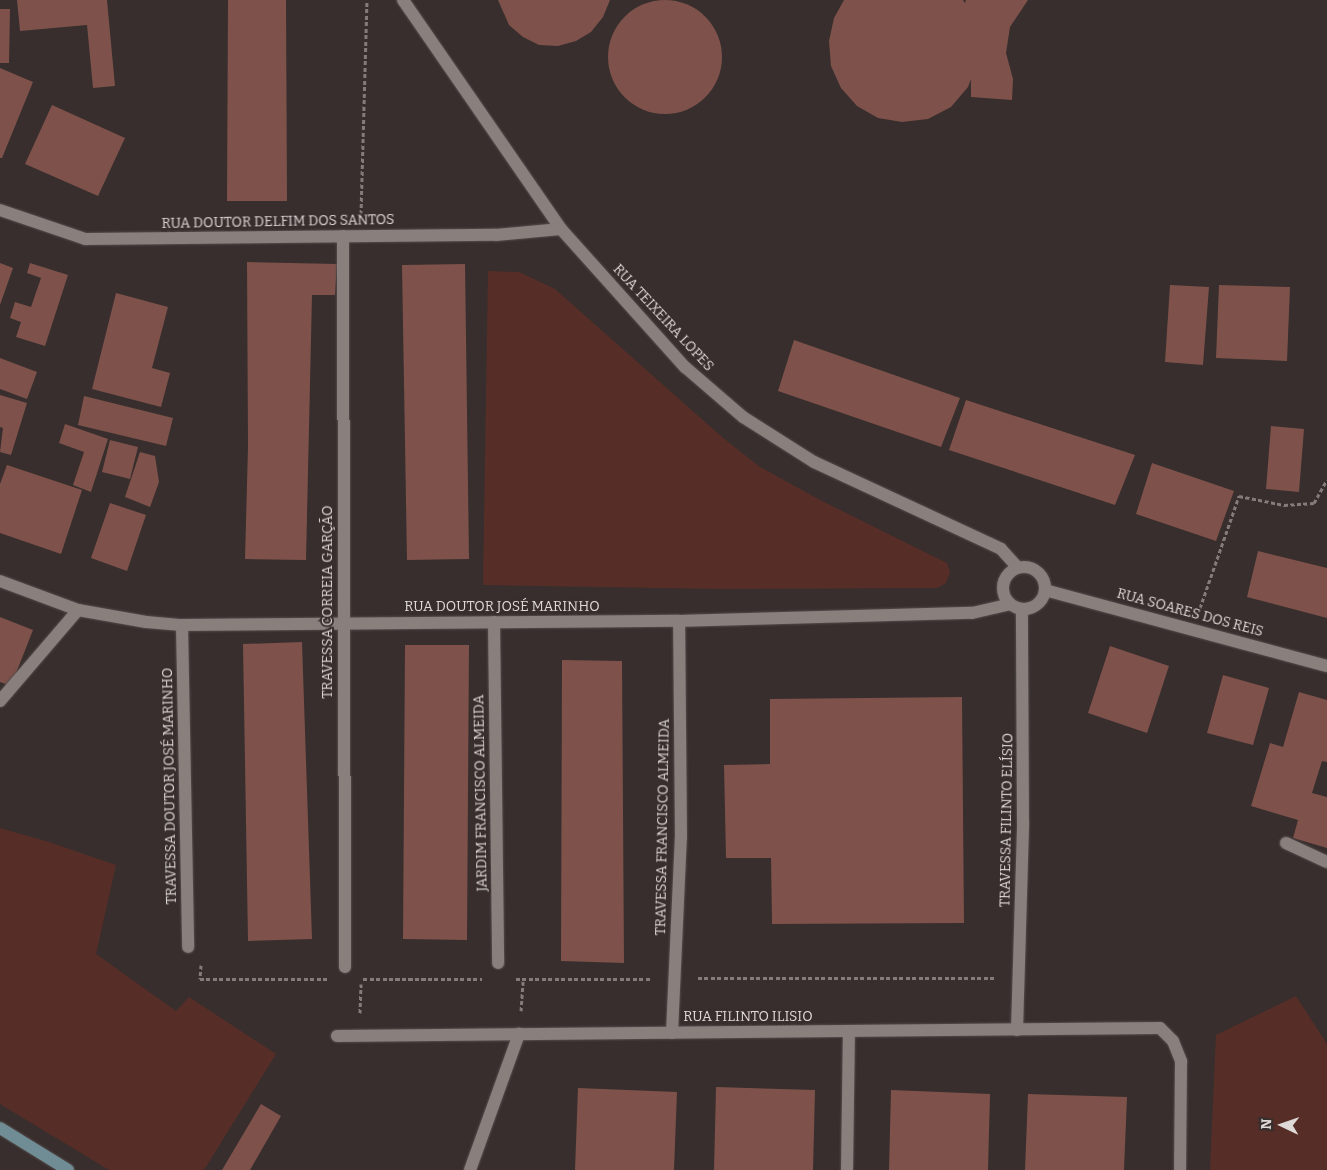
<!DOCTYPE html>
<html>
<head>
<meta charset="utf-8">
<style>
	body { margin:0 }
	#map { position:relative; width:1327px; height:1170px; overflow:hidden; background:#372e2d; font-family:Bitter,serif }
	div>[style] { position:absolute }
	.green>* { inset:0; background:#572e27 }
	.building>* { inset:0; background:#7e524a }
	.round { border-radius:50% }
	.path>* { height:3px; margin-top:-1.5px; transform-origin:0; background:repeating-linear-gradient(90deg,#837c7b 0 4px,transparent 0 6.5px) }
	.roads { filter:drop-shadow(0 0 1px #544d4c) drop-shadow(0 0 1px #544d4c) }
	.street>* { height:12px; margin:-6px; padding:0 6px; transform-origin:6px; border-radius:6px; background:#897f7d }
	.street>.ring { margin:-6px; padding:0; box-sizing:content-box; background:none; border:12px solid #897f7d; border-radius:50% }
	.secondary>* { height:12px; margin:-6px; padding:0 6px; transform-origin:6px; border-radius:6px; background:#708c95 }
	span { translate:-50% -50%; white-space:nowrap; text-align:center; line-height:1.15; -webkit-text-stroke:4px #372e2d; paint-order:stroke }
	.street-label { font-size:14px; color:#dfd9d8 }
	.north { position:absolute; left:1257px; top:1100px; width:50px; height:50px; -webkit-text-stroke:4px #372e2d; paint-order:stroke; rotate:273deg; font-size:14px; font-weight:700; line-height:20px; text-align:center; color:#dfd9d8 }
	.north::after { content:''; display:block; margin:auto; width:18px; height:22px; background:#dfd9d8; clip-path:polygon(50% 0,100% 100%,50% 72%,0 100%) }
</style>
</head>
<body>
<div id="map">
	<div class="green">
		<i style="clip-path:polygon(488px 271px,519px 272px,555px 289px,722px 437px,760px 467px,822px 501px,947px 563px,950px 572px,946px 583px,937px 588px,722px 589px,483px 585px)"></i>
		<i style="clip-path:polygon(0 828px,49px 842px,116px 865px,96px 954px,176px 1011px,189px 997px,276px 1054px,204px 1170px,109px 1170px,0 1104px)"></i>
		<i style="clip-path:polygon(1296px 996px,1327px 1044px,1327px 1170px,1210px 1170px,1216px 1035px)"></i>
	</div>
	<div class="building">
		<i style="clip-path:polygon(17px 0,107px 0,115px 86px,93px 88px,87px 25px,20px 31px)"></i>
		<i style="clip-path:polygon(228px 0,286px 0,287px 201px,227px 201px)"></i>
		<i style="clip-path:polygon(498px 0,610px 0,603px 17px,591px 32px,576px 41px,558px 46px,539px 45px,523px 37px,509px 25px)"></i>
		<i style="clip-path:polygon(844px 0,963px 0,965px 3px,966px 0,1028px 0,1010px 27px,1006px 53px,1013px 79px,1012px 100px,971px 97px,971px 79px,968px 87px,951px 107px,928px 119px,902px 122px,878px 118px,857px 106px,841px 88px,831px 66px,829px 41px,834px 18px)"></i>
		<i class="round" style="left:608px;top:0;width:114px;height:114px"></i>
		<i style="clip-path:polygon(0 9px,10px 9px,9px 63px,0 63px)"></i>
		<i style="clip-path:polygon(0 68px,33px 82px,2px 158px,0 158px)"></i>
		<i style="clip-path:polygon(52px 105px,125px 138px,98px 196px,25px 164px)"></i>
		<i style="clip-path:polygon(247px 262px,337px 264px,335px 295px,312px 295px,306px 560px,245px 559px,248px 447px)"></i>
		<i style="clip-path:polygon(0 263px,13px 268px,0 305px)"></i>
		<i style="clip-path:polygon(30px 263px,68px 275px,45px 346px,16px 337px,21px 322px,10px 318px,15px 302px,31px 307px,41px 278px,27px 273px)"></i>
		<i style="clip-path:polygon(465px 264px,469px 559px,407px 560px,402px 265px)"></i>
		<i style="clip-path:polygon(1170px 285px,1209px 287px,1203px 365px,1165px 362px)"></i>
		<i style="clip-path:polygon(1219px 285px,1290px 287px,1287px 361px,1216px 358px)"></i>
		<i style="clip-path:polygon(116px 293px,168px 307px,152px 368px,170px 373px,161px 407px,92px 389px)"></i>
		<i style="clip-path:polygon(794px 340px,960px 398px,941px 447px,778px 391px)"></i>
		<i style="clip-path:polygon(0 358px,37px 372px,27px 399px,0 389px)"></i>
		<i style="clip-path:polygon(0 395px,27px 403px,11px 455px,0 452px,3px 428px,0 427px)"></i>
		<i style="clip-path:polygon(84px 396px,173px 418px,166px 446px,78px 425px)"></i>
		<i style="clip-path:polygon(966px 400px,1135px 455px,1115px 505px,949px 450px)"></i>
		<i style="clip-path:polygon(65px 424px,108px 439px,91px 492px,73px 485px,84px 452px,59px 443px)"></i>
		<i style="clip-path:polygon(1271px 426px,1304px 429px,1299px 492px,1266px 489px)"></i>
		<i style="clip-path:polygon(110px 440px,138px 447px,130px 479px,102px 472px)"></i>
		<i style="clip-path:polygon(140px 452px,155px 456px,159px 482px,150px 507px,125px 497px)"></i>
		<i style="clip-path:polygon(1152px 463px,1234px 491px,1216px 541px,1136px 514px)"></i>
		<i style="clip-path:polygon(7px 465px,82px 490px,61px 554px,0 533px,0 484px)"></i>
		<i style="clip-path:polygon(110px 503px,146px 515px,127px 571px,91px 558px)"></i>
		<i style="clip-path:polygon(1258px 551px,1327px 568px,1327px 618px,1247px 597px)"></i>
		<i style="clip-path:polygon(0 617px,33px 630px,11px 686px,0 682px)"></i>
		<i style="clip-path:polygon(302px 642px,312px 939px,248px 941px,243px 644px)"></i>
		<i style="clip-path:polygon(405px 645px,469px 645px,467px 940px,403px 939px)"></i>
		<i style="clip-path:polygon(1110px 646px,1169px 666px,1147px 733px,1088px 713px)"></i>
		<i style="clip-path:polygon(562px 660px,622px 661px,624px 963px,561px 961px)"></i>
		<i style="clip-path:polygon(1223px 675px,1269px 688px,1253px 745px,1207px 733px)"></i>
		<i style="clip-path:polygon(1299px 692px,1327px 700px,1327px 762px,1322px 761px,1312px 793px,1327px 797px,1327px 848px,1293px 838px,1298px 820px,1251px 806px,1270px 743px,1283px 747px)"></i>
		<i style="clip-path:polygon(962px 697px,964px 923px,772px 924px,771px 858px,726px 858px,724px 765px,770px 764px,770px 699px)"></i>
		<i style="clip-path:polygon(716px 1087px,815px 1090px,813px 1170px,714px 1170px)"></i>
		<i style="clip-path:polygon(578px 1088px,677px 1092px,674px 1170px,575px 1170px)"></i>
		<i style="clip-path:polygon(891px 1090px,990px 1094px,988px 1170px,889px 1170px)"></i>
		<i style="clip-path:polygon(1028px 1094px,1127px 1097px,1124px 1170px,1025px 1170px)"></i>
		<i style="clip-path:polygon(261px 1104px,281px 1116px,250px 1170px,222px 1170px)"></i>
	</div>
	<div class="path">
		<i style="left:361px;top:214px;width:214px;rotate:-88.4deg"></i>
		<i style="left:1200px;top:608px;width:119px;rotate:-70.8deg"></i>
		<i style="left:1239px;top:496px;width:46px;rotate:11.3deg"></i>
		<i style="left:1284px;top:505px;width:30px;rotate:-4deg"></i>
		<i style="left:1314px;top:503px;width:26px;rotate:-61deg"></i>
		<i style="left:201px;top:965px;width:14px;rotate:94deg"></i>
		<i style="left:200px;top:979px;width:127px"></i>
		<i style="left:698px;top:978px;width:296px"></i>
		<i style="left:363px;top:979px;width:119px"></i>
		<i style="left:516px;top:979px;width:136px"></i>
		<i style="left:521px;top:1011px;width:32px;rotate:-86deg"></i>
		<i style="left:360px;top:1013px;width:29px;rotate:-88deg"></i>
	</div>
	<div class="roads">
		<div class="street">
			<i style="left:403px;top:0;width:278px;rotate:55.4deg"></i>
			<i style="left:561px;top:229px;width:186px;rotate:48.1deg"></i>
			<i style="left:685px;top:367px;width:77px;rotate:40.8deg"></i>
			<i style="left:743px;top:417px;width:84px;rotate:32.4deg"></i>
			<i style="left:814px;top:462px;width:206px;rotate:24.9deg"></i>
			<i style="left:1001px;top:549px;width:25px;rotate:48deg"></i>
			<i style="left:0;top:210px;width:90px;rotate:18.8deg"></i>
			<i style="left:85px;top:239px;width:411px;rotate:-0.6deg"></i>
			<i style="left:496px;top:235px;width:65px;rotate:-5.3deg"></i>
			<i style="left:343px;top:236px;width:731px;rotate:89.84deg"></i>
			<i class="ring" style="left:1003px;top:567px;width:30px;height:30px"></i>
			<i style="left:0;top:581px;width:83px;rotate:20.4deg"></i>
			<i style="left:78px;top:610px;width:69px;rotate:10deg"></i>
			<i style="left:146px;top:622px;width:36px;rotate:5deg"></i>
			<i style="left:182px;top:625px;width:497px;rotate:-0.5deg"></i>
			<i style="left:679px;top:621px;width:293px;rotate:-1.6deg"></i>
			<i style="left:972px;top:613px;width:39px;rotate:-13deg"></i>
			<i style="left:1045px;top:590px;width:292px;rotate:15.1deg"></i>
			<i style="left:494px;top:622px;width:341px;rotate:89.3deg"></i>
			<i style="left:182px;top:625px;width:322px;rotate:88.9deg"></i>
			<i style="left:0;top:701px;width:120px;rotate:-49.4deg"></i>
			<i style="left:1286px;top:843px;width:45px;rotate:24.9deg"></i>
			<i style="left:1017px;top:1030px;width:208px;rotate:-88.3deg"></i>
			<i style="left:1023px;top:822px;width:212px;rotate:-90.3deg"></i>
			<i style="left:672px;top:1033px;width:196px;rotate:-87.4deg"></i>
			<i style="left:681px;top:837px;width:216px;rotate:-90.5deg"></i>
			<i style="left:337px;top:1036px;width:823px;rotate:-0.56deg"></i>
			<i style="left:1160px;top:1028px;width:18px;rotate:45deg"></i>
			<i style="left:1173px;top:1041px;width:22px;rotate:68deg"></i>
			<i style="left:1181px;top:1061px;width:109px;rotate:90.5deg"></i>
			<i style="left:470px;top:1170px;width:145px;rotate:-70.2deg"></i>
			<i style="left:847px;top:1170px;width:139px;rotate:-89.2deg"></i>
		</div>
		<div class="secondary">
			<i style="left:0;top:1128px;width:80px;rotate:31.7deg"></i>
		</div>
	</div>
	<div class="street-label">
		<span style="left:278px;top:222px;rotate:-1deg">RUA DOUTOR DELFIM DOS SANTOS</span>
		<span style="left:663px;top:318px;rotate:47deg">RUA TEIXEIRA LOPES</span>
		<span style="left:328px;top:602px;rotate:-90deg">TRAVESSA CORREIA GARÇÃO</span>
		<span style="left:502px;top:607px">RUA DOUTOR JOSÉ MARINHO</span>
		<span style="left:1190px;top:613px;rotate:15deg">RUA SOARES DOS REIS</span>
		<span style="left:170px;top:786px;rotate:-91deg">TRAVESSA DOUTOR JOSÉ MARINHO</span>
		<span style="left:481px;top:793px;rotate:-91deg">JARDIM FRANCISCO ALMEIDA</span>
		<span style="left:1007px;top:820px;rotate:-89deg">TRAVESSA FILINTO ELÍSIO</span>
		<span style="left:663px;top:827px;rotate:-89deg">TRAVESSA FRANCISCO ALMEIDA</span>
		<span style="left:748px;top:1017px">RUA FILINTO ILISIO</span>
	</div>
	<div class="north">N</div>
</div>
</body>
</html>
